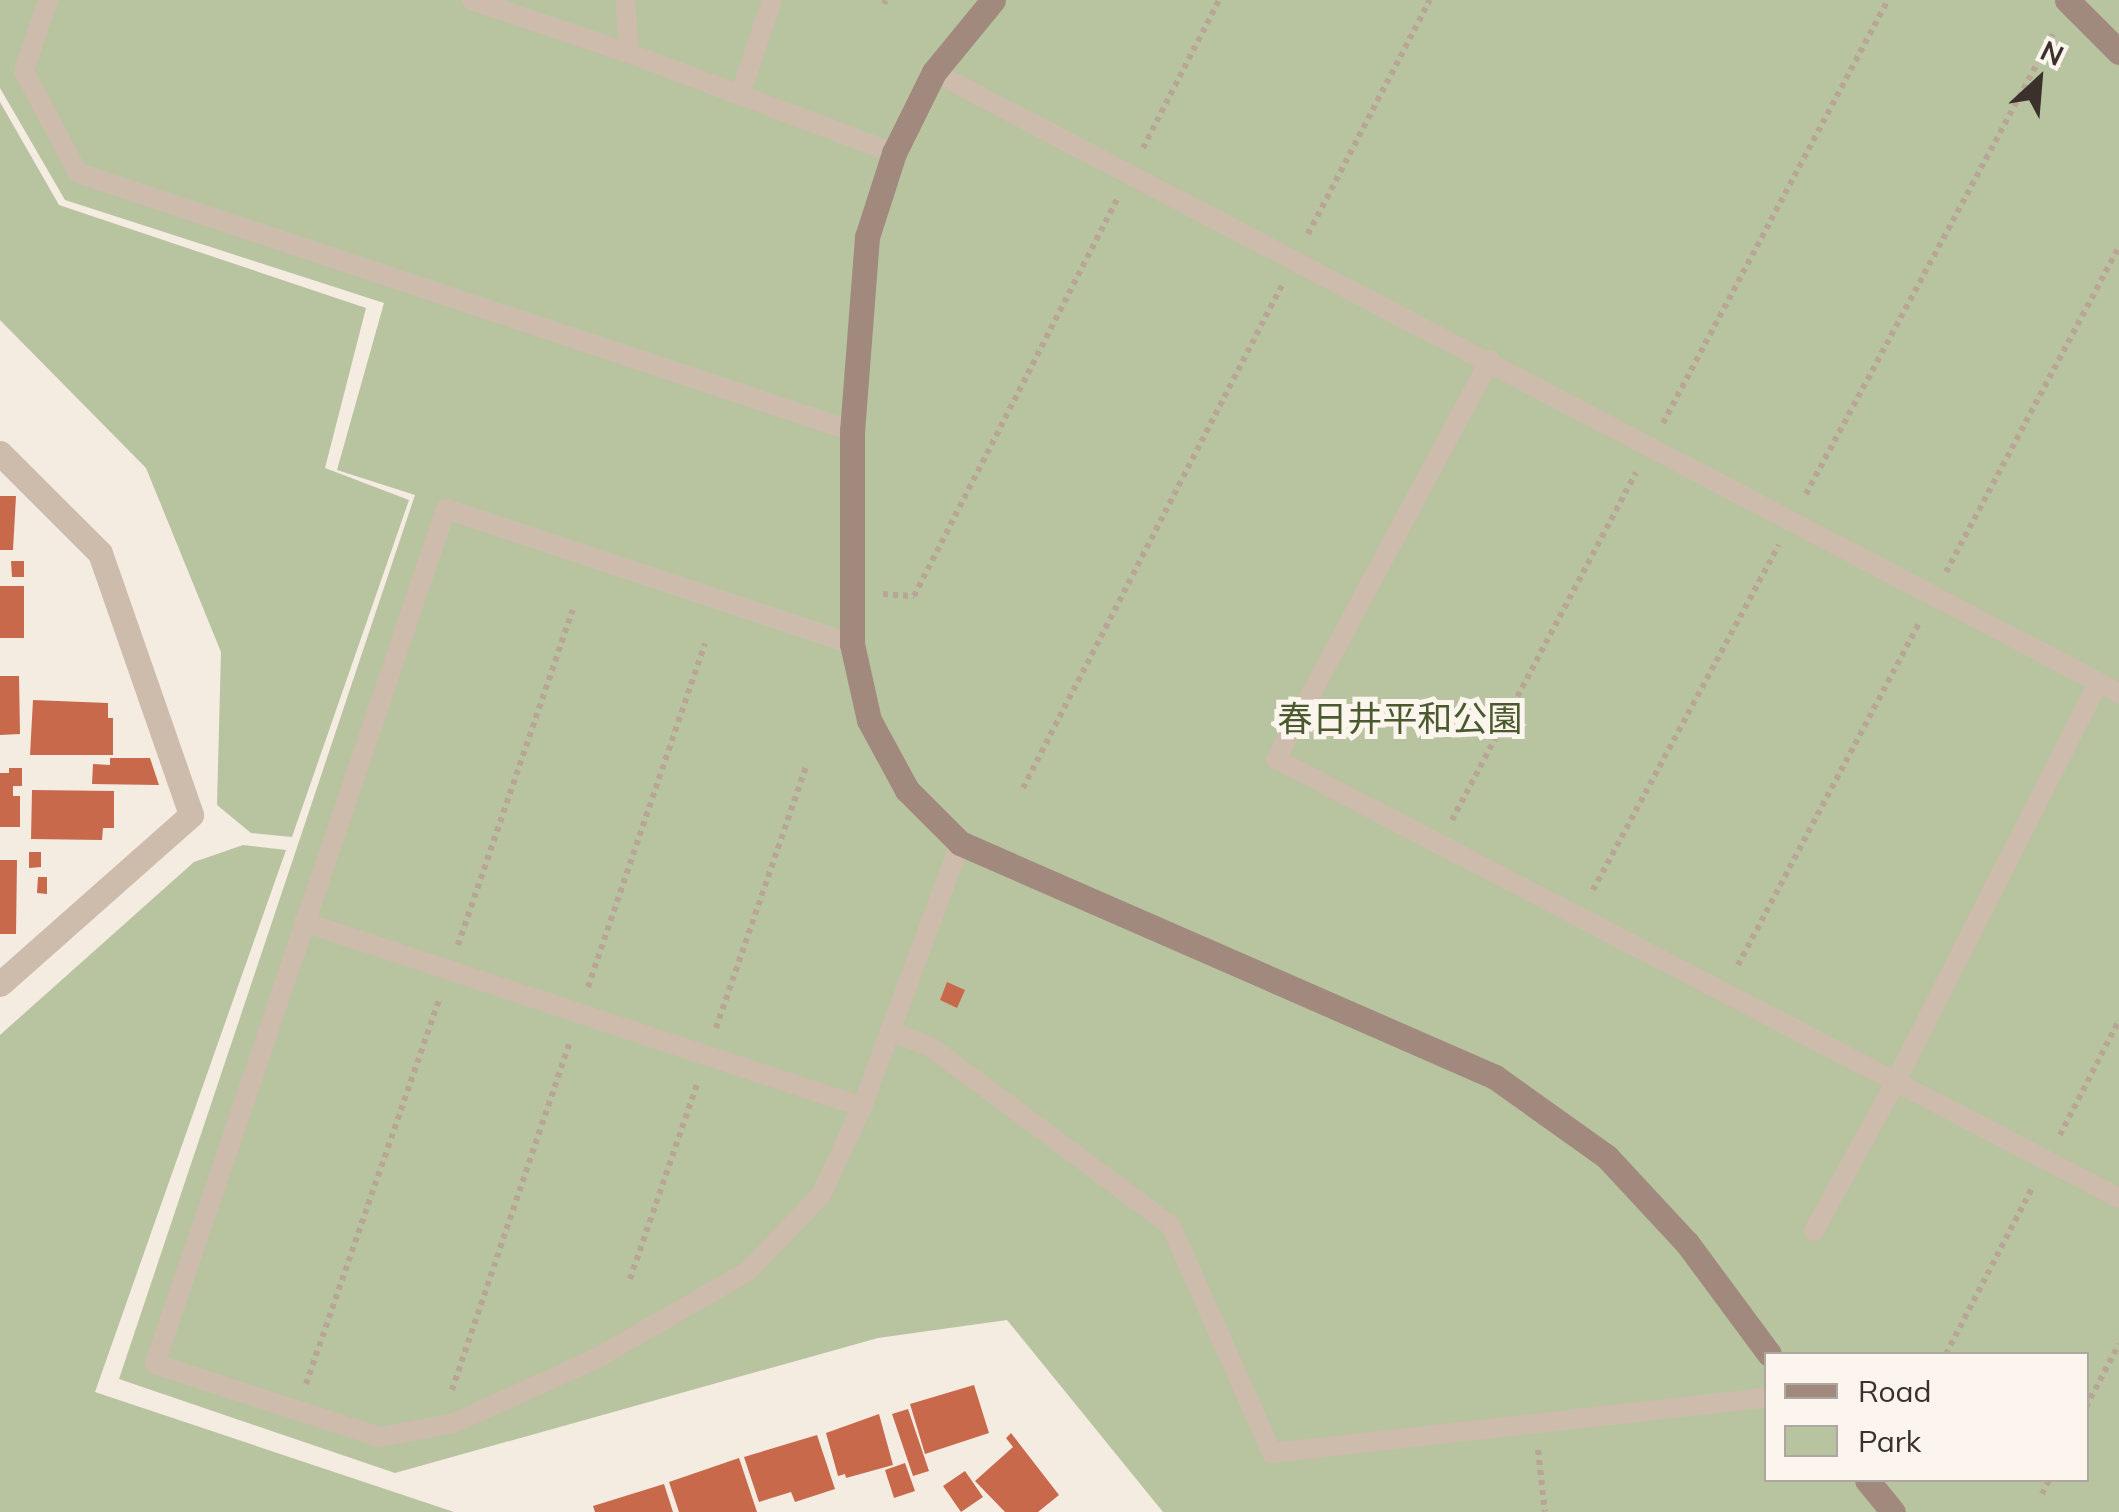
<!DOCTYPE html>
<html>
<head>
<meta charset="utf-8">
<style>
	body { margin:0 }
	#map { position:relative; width:2119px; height:1512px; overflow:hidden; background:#f4ebe1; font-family:Mulish,"Noto Sans JP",sans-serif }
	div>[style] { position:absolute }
	.green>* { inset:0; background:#b8c4a0 }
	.building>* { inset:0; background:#c8694b }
	.path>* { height:6px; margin-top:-3px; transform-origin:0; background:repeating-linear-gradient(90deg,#b9a596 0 5px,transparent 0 10px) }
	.lane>* { height:20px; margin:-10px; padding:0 10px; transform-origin:10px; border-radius:10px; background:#cdbbac }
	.street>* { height:25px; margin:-12.5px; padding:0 12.5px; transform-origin:12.5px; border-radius:12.5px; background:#cdbbac }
	.secondary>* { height:25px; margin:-12.5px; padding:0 12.5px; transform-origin:12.5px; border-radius:12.5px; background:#a18a7d }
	span { translate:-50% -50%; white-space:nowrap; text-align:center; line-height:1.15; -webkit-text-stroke:10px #fbf5ee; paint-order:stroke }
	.park-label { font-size:35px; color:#4a5a2e }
	.legend { position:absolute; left:1764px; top:1352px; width:325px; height:130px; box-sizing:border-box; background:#fbf5ee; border:2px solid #aea6a0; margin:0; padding:12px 18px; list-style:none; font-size:30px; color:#3b302b }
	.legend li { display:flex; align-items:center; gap:20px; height:50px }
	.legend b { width:50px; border:2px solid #aea6a0 }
	.north { position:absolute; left:1989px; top:30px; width:100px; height:100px; -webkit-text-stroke:8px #fbf5ee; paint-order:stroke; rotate:26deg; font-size:28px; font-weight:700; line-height:40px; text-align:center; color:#3b302b }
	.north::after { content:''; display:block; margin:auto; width:35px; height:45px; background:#3b302b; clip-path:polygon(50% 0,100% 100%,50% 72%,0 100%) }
</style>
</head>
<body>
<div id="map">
	<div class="green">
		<i style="clip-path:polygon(evenodd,0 0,2119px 0,2119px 1512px,1163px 1512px,1007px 1320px,878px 1338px,395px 1473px,119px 1379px,415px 495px,337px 470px,384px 303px,65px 200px,0 88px,0 0,1766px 1354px,2086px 1354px,2086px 1480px,1766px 1480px,1766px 1354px)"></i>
		<i style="clip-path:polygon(0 102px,59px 205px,366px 308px,325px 468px,409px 500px,292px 837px,251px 833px,217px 805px,221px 652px,146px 468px,0 320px)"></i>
		<i style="clip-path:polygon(243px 845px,286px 850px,95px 1392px,454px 1512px,0 1512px,0 1035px,194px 862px)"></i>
	</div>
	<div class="building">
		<i style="clip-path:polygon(0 496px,16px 496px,13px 550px,0 550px)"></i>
		<i style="clip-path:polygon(11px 561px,24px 561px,24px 577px,12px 577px)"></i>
		<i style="clip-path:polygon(0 586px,24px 586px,24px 638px,0 638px)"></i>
		<i style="clip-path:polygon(0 676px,19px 676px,20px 734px,0 735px)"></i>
		<i style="clip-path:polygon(33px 700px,108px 703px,108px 718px,113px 718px,113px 755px,30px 755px)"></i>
		<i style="clip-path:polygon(110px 758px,150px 758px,159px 785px,92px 784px,93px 764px,110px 765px)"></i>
		<i style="clip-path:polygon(9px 768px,22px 768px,22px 786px,13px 786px,13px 796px,20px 796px,20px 827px,0 827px,0 773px,9px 773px)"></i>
		<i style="clip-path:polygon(32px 790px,114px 791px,114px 828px,103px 828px,102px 840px,31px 839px)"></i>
		<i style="clip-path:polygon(29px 852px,41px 852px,41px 867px,29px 868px)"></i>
		<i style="clip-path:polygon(0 860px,17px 860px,16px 934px,0 934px)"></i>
		<i style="clip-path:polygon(38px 877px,47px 877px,47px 894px,37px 893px)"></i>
		<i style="clip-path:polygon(947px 982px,965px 990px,957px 1008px,940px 1000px)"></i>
		<i style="clip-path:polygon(974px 1385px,989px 1433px,925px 1454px,910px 1404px)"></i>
		<i style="clip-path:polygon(908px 1409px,929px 1471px,913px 1476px,892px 1414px)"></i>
		<i style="clip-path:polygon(879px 1414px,893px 1465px,846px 1478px,845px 1474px,838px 1476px,826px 1433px)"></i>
		<i style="clip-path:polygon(1011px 1433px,1059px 1495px,1038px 1512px,1005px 1512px,975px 1481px,1013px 1447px,1006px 1438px)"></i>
		<i style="clip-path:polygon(817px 1435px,835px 1489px,795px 1502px,791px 1492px,759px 1502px,744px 1457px)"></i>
		<i style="clip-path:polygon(739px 1458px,757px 1512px,679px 1512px,669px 1482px)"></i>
		<i style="clip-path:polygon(905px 1463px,915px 1491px,894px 1498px,885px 1470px)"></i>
		<i style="clip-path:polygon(965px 1471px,983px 1497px,961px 1512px,943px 1486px)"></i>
		<i style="clip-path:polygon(664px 1484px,673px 1512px,595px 1512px,593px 1506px)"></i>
	</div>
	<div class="path">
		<i style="left:884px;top:4px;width:4px;rotate:-63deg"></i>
		<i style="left:1143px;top:148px;width:166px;rotate:-62.8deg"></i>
		<i style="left:1308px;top:234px;width:264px;rotate:-62.5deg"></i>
		<i style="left:1663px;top:423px;width:479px;rotate:-62deg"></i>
		<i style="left:1806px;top:494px;width:522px;rotate:-61.77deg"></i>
		<i style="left:1946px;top:572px;width:369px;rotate:-62deg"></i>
		<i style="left:883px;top:594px;width:31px;rotate:4deg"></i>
		<i style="left:914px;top:596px;width:446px;rotate:-62.9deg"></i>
		<i style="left:1023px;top:788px;width:566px;rotate:-62.76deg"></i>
		<i style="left:1452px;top:820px;width:393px;rotate:-62.1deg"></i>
		<i style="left:1593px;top:890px;width:392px;rotate:-61.7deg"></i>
		<i style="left:458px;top:945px;width:354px;rotate:-71.1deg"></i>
		<i style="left:1738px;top:965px;width:387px;rotate:-62.1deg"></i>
		<i style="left:588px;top:987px;width:363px;rotate:-71.2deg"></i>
		<i style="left:716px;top:1028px;width:279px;rotate:-71deg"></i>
		<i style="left:2060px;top:1135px;width:129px;rotate:-62.8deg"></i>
		<i style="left:630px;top:1279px;width:208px;rotate:-71deg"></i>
		<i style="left:1946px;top:1354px;width:189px;rotate:-62.6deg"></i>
		<i style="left:306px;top:1384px;width:407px;rotate:-70.9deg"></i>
		<i style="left:452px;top:1390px;width:367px;rotate:-71.3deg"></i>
		<i style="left:2086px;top:1407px;width:71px;rotate:-62.4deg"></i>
		<i style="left:1538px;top:1450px;width:62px;rotate:83.6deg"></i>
		<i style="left:2042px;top:1494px;width:16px;rotate:-63deg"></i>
	</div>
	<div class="lane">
		<i style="left:48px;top:0;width:75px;rotate:108.7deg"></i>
		<i style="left:24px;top:71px;width:115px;rotate:62.1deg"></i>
		<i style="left:78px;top:173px;width:816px;rotate:18.43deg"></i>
		<i style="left:472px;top:0;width:166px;rotate:18.7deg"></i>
		<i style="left:629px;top:53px;width:283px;rotate:20.7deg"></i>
		<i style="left:625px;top:0;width:53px;rotate:85.7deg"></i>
		<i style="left:934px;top:72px;width:1338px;rotate:27.66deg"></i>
		<i style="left:740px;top:95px;width:100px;rotate:-71.4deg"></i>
		<i style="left:1490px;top:360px;width:453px;rotate:118.2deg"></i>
		<i style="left:1276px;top:759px;width:950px;rotate:27.51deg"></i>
		<i style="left:852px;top:644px;width:428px;rotate:-161.6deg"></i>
		<i style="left:446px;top:509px;width:903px;rotate:108.8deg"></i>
		<i style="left:155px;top:1364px;width:237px;rotate:18deg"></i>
		<i style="left:380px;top:1437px;width:75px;rotate:-10.7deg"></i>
		<i style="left:454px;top:1423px;width:157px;rotate:-24.4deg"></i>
		<i style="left:597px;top:1358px;width:174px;rotate:-29.9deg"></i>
		<i style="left:748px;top:1271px;width:105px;rotate:-46.2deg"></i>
		<i style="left:821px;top:1195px;width:97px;rotate:-65deg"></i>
		<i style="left:862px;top:1107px;width:282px;rotate:-69.6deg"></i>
		<i style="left:304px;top:922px;width:588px;rotate:18.34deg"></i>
		<i style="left:890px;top:1031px;width:44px;rotate:21.3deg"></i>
		<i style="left:931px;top:1047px;width:299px;rotate:36.7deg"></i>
		<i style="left:1171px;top:1226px;width:248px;rotate:66deg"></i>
		<i style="left:1272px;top:1453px;width:497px;rotate:-6.4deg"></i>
		<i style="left:1814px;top:1231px;width:171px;rotate:-61.3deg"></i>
		<i style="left:1896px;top:1081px;width:446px;rotate:-63.1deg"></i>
	</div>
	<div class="street">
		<i style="left:0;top:453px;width:141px;rotate:45deg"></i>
		<i style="left:100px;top:553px;width:277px;rotate:70.8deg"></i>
		<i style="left:191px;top:815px;width:255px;rotate:138.5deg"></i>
	</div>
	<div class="secondary">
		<i style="left:993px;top:0;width:93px;rotate:129.3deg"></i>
		<i style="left:934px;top:72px;width:90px;rotate:116.3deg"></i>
		<i style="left:894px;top:153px;width:88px;rotate:107.8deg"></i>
		<i style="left:867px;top:237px;width:195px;rotate:94.4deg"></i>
		<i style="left:852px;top:431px;width:213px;rotate:90deg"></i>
		<i style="left:852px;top:644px;width:78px;rotate:77.4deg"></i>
		<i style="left:869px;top:720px;width:80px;rotate:61.5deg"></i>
		<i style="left:907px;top:790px;width:75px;rotate:45deg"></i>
		<i style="left:960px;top:843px;width:584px;rotate:23.62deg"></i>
		<i style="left:1495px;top:1077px;width:138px;rotate:35.5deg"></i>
		<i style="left:1607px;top:1157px;width:117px;rotate:47.1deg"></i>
		<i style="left:1687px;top:1243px;width:138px;rotate:53.5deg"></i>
		<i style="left:2067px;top:0;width:74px;rotate:45deg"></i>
		<i style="left:1867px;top:1480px;width:41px;rotate:50.9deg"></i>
	</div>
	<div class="park-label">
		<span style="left:1400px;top:718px">春日井平和公園</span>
	</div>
	<ul class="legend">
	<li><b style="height:12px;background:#a18a7d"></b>Road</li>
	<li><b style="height:28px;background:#b8c4a0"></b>Park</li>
	</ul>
	<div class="north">N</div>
</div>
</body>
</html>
